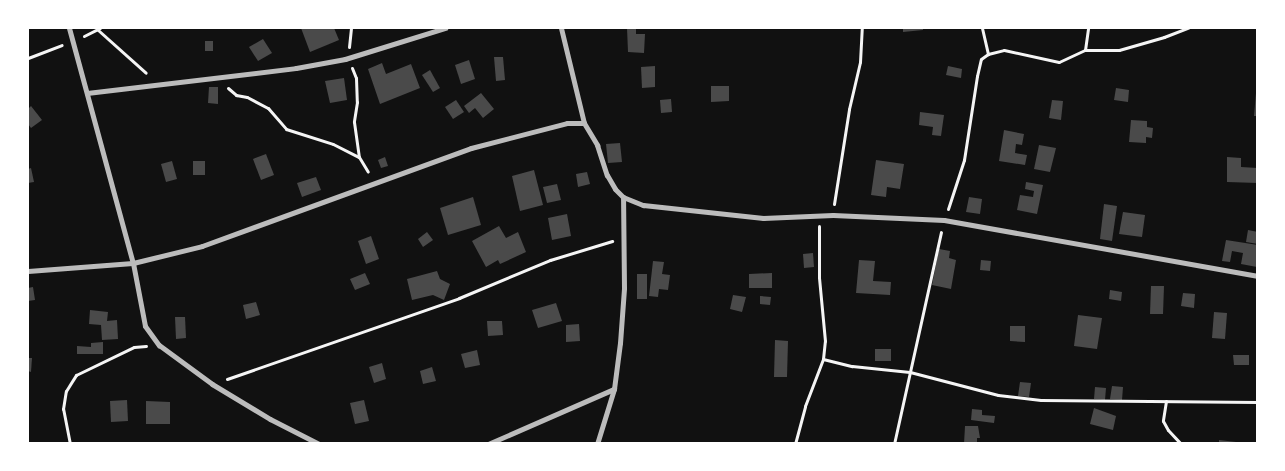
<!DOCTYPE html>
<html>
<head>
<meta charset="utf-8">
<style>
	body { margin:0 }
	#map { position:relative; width:1285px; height:471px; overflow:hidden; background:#111; font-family:Commissioner,sans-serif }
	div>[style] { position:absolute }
	.building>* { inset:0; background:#4a4a4a }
	.path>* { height:3px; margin:-1.5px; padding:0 1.5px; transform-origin:1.5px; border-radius:1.5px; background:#f5f5f5 }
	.minor>* { height:5px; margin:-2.5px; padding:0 2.5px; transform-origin:2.5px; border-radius:2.5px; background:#bcbcbc }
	span { translate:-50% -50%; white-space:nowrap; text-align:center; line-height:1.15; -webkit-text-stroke:4px #fff; paint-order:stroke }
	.frame { position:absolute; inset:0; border:29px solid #fff; pointer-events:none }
</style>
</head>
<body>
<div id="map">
	<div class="building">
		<i style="clip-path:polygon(301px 28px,334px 28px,339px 40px,310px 52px)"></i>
		<i style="clip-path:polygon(627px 28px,636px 28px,636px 34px,645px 34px,644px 53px,628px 52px)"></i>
		<i style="clip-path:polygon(903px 28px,923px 28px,923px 30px,903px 32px)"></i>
		<i style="clip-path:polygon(263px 39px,272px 53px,258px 61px,249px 47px)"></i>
		<i style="clip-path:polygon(205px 41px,213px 41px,213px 51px,205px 51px)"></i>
		<i style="clip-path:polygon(494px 57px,503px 57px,505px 80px,496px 81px)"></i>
		<i style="clip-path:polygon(469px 60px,475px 79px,461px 84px,455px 65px)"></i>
		<i style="clip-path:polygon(382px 63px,386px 74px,411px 64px,420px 88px,380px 104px,368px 69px)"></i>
		<i style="clip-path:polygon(655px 66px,655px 87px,642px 88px,641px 67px)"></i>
		<i style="clip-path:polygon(948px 66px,962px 69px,961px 78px,946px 75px)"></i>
		<i style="clip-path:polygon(430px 70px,440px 88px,433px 92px,422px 75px)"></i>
		<i style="clip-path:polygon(344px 78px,347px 100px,330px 103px,325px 81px)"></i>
		<i style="clip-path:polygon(711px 86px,729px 86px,729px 101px,711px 102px)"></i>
		<i style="clip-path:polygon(209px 87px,218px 87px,218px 104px,208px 103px)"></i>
		<i style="clip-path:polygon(1116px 88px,1129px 90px,1128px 102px,1114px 100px)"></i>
		<i style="clip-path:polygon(481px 93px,494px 109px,483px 118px,475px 108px,469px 113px,464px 106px)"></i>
		<i style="clip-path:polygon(1256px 93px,1258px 93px,1258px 116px,1254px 116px)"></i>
		<i style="clip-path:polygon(671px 99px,672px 112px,661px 113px,660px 100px)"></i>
		<i style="clip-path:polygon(456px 100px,464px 112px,453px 119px,445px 107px)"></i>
		<i style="clip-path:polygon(1052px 100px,1063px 101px,1061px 120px,1049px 118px)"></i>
		<i style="clip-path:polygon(31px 106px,42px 120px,31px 128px,28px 124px,28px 109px)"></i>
		<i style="clip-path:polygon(920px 112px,944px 115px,941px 136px,932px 135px,933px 127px,919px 125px)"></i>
		<i style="clip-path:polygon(1131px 120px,1147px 121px,1147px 127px,1153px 128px,1152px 138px,1146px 137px,1146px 143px,1129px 142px)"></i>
		<i style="clip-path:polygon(1004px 130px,1024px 134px,1022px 145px,1016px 144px,1015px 153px,1027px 155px,1025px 165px,999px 161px)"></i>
		<i style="clip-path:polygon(620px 143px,622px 162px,608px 163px,606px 144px)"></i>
		<i style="clip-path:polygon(1039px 145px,1056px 148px,1050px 172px,1034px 169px)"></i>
		<i style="clip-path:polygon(266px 154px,274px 175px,261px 180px,253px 159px)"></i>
		<i style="clip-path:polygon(385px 157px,388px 166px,381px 168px,378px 160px)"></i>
		<i style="clip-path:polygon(1227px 157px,1241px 158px,1241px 167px,1258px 168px,1258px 183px,1227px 182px)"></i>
		<i style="clip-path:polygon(876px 160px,904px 164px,900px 189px,887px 187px,886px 197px,871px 195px)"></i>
		<i style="clip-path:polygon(172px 161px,177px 179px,166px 182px,161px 164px)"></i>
		<i style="clip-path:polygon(193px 161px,205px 161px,205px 175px,193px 175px)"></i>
		<i style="clip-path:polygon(31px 168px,34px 182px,28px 183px,28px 169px)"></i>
		<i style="clip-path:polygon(534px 170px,543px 205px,520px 211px,512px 176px)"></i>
		<i style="clip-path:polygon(587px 172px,590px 184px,578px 187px,576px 174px)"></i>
		<i style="clip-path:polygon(316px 177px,321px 190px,302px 197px,297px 183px)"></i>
		<i style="clip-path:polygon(1026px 182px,1043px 185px,1037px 214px,1017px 210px,1020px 195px,1033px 197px,1034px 191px,1025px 189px)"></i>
		<i style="clip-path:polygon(557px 184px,561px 200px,547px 203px,543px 187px)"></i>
		<i style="clip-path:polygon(473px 197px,481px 225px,448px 235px,440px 208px)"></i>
		<i style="clip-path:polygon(969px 197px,982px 199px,980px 214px,966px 212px)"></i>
		<i style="clip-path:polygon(1104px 204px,1117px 206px,1112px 241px,1100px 239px)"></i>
		<i style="clip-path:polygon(1123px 212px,1145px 215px,1142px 237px,1119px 234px)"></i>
		<i style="clip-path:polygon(567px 214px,571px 236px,552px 240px,548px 218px)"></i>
		<i style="clip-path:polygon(499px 226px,506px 238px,518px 232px,526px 252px,500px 264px,498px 260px,486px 267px,472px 241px)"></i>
		<i style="clip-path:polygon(1248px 230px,1258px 232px,1258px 244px,1246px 242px)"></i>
		<i style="clip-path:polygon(427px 232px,433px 240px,423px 247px,418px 239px)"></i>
		<i style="clip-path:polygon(371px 236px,379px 259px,366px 264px,358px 241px)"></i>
		<i style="clip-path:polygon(1226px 240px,1258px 245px,1257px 267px,1241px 264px,1243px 253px,1232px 251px,1230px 262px,1222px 261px)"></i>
		<i style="clip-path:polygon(939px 249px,950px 251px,949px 258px,956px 260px,951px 289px,932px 285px)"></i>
		<i style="clip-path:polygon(813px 253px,814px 267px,804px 268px,803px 254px)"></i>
		<i style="clip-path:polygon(859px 260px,875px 261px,873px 281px,891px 282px,890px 295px,856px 293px)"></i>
		<i style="clip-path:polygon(981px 260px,991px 261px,990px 271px,980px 270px)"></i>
		<i style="clip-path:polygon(653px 261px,664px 262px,662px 274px,670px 275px,668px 290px,659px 289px,658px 297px,649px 296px)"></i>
		<i style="clip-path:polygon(437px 271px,440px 279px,450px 284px,444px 300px,433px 295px,412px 300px,407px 279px)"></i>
		<i style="clip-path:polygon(365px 273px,370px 284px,355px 290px,350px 279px)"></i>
		<i style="clip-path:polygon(772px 273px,772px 288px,749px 288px,749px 274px)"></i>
		<i style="clip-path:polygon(637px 274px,647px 274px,647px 299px,637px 299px)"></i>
		<i style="clip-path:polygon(1151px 286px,1164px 286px,1163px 314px,1150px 314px)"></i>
		<i style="clip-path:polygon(33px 287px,35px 300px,28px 301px,28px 288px)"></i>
		<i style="clip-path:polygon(1110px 290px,1122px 292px,1121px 301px,1109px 299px)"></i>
		<i style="clip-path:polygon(1183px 293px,1195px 294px,1194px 308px,1181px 306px)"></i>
		<i style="clip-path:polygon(733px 295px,746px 297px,742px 312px,730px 309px)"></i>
		<i style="clip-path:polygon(760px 296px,771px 297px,770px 305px,760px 304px)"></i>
		<i style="clip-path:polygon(256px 302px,260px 315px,246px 319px,243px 305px)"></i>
		<i style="clip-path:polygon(556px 303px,562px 321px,538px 328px,532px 310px)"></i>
		<i style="clip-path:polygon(90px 310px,108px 312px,107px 321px,117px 320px,118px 339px,102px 340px,101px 325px,89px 324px)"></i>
		<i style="clip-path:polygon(1214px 312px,1227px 313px,1225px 339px,1212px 338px)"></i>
		<i style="clip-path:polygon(1078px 315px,1102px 318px,1097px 349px,1074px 346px)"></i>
		<i style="clip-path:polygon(175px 317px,185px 317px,186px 338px,176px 339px)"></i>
		<i style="clip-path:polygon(487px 321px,502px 321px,503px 335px,488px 336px)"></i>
		<i style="clip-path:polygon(579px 324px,580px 341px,566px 342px,566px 325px)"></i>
		<i style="clip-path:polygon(1010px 326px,1025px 326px,1025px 342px,1010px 341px)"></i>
		<i style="clip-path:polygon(775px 340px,788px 341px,787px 377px,774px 377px)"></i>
		<i style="clip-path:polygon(103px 342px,103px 354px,77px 354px,77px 346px,91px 347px,91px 343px)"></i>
		<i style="clip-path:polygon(875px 349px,891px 349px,891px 361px,875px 361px)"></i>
		<i style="clip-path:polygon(477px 350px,480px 365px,465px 368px,461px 354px)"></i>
		<i style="clip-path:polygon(1233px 355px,1249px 355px,1249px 365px,1234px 365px)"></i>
		<i style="clip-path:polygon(28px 358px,32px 358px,31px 372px,28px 371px)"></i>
		<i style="clip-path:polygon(382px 363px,386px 379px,374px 383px,369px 367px)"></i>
		<i style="clip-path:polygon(432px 367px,436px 381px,423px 384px,420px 371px)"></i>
		<i style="clip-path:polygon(1020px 382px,1031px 383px,1029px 397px,1018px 396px)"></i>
		<i style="clip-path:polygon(1112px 386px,1123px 387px,1122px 400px,1110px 399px)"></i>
		<i style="clip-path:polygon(1095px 387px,1106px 388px,1105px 400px,1094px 399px)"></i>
		<i style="clip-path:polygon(127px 400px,128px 421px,111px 422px,110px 401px)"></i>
		<i style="clip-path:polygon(364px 400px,369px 421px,355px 424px,350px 403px)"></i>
		<i style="clip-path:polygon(146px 401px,170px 402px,170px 424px,146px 424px)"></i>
		<i style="clip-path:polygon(1094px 408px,1116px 416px,1113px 430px,1090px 424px)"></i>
		<i style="clip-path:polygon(972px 409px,982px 410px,982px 415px,995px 416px,994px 423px,971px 420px)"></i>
		<i style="clip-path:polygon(965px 426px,978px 426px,980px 438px,977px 438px,977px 444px,964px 444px)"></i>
		<i style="clip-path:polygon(1219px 440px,1236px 442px,1236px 444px,1219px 444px)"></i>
	</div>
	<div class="path">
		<i style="left:982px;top:28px;width:27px;rotate:77deg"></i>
		<i style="left:98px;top:30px;width:64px;rotate:41.9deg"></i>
		<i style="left:84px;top:36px;width:18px;rotate:-27deg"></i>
		<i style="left:349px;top:47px;width:19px;rotate:-84deg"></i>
		<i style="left:1085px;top:50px;width:22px;rotate:-82deg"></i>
		<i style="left:28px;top:58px;width:36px;rotate:-21deg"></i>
		<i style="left:352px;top:68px;width:11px;rotate:68deg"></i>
		<i style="left:356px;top:78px;width:24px;rotate:88deg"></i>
		<i style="left:357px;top:102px;width:20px;rotate:99deg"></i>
		<i style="left:354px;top:122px;width:35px;rotate:82deg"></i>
		<i style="left:359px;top:157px;width:17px;rotate:59deg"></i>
		<i style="left:228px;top:88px;width:11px;rotate:41deg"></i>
		<i style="left:236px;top:95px;width:11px;rotate:10deg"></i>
		<i style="left:247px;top:97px;width:24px;rotate:28deg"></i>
		<i style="left:268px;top:108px;width:28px;rotate:49deg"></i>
		<i style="left:286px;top:129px;width:49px;rotate:17.7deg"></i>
		<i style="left:333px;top:144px;width:29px;rotate:27deg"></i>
		<i style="left:834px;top:204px;width:96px;rotate:-81deg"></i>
		<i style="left:849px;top:109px;width:48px;rotate:-76.8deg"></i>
		<i style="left:860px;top:62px;width:34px;rotate:-87deg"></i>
		<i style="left:948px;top:209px;width:52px;rotate:-71.9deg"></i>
		<i style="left:964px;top:160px;width:85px;rotate:-81.2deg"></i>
		<i style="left:977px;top:76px;width:17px;rotate:-77deg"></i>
		<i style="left:981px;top:59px;width:9px;rotate:-36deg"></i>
		<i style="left:988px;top:54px;width:16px;rotate:-14deg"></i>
		<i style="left:1004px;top:50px;width:56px;rotate:12.3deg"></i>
		<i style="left:1059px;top:62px;width:29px;rotate:-25deg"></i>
		<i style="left:1085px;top:50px;width:34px"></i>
		<i style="left:1119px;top:50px;width:47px;rotate:-16.1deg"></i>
		<i style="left:1164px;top:37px;width:26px;rotate:-21deg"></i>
		<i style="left:823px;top:359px;width:30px;rotate:14deg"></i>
		<i style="left:852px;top:366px;width:58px;rotate:5.9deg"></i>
		<i style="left:910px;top:372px;width:91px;rotate:14.6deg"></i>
		<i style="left:998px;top:395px;width:43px;rotate:6.6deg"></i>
		<i style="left:1041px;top:400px;width:217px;rotate:0.5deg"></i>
		<i style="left:227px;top:379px;width:246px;rotate:-19.2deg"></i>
		<i style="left:459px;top:298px;width:99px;rotate:-22.7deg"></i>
		<i style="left:550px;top:260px;width:65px;rotate:-17deg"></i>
		<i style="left:1166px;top:401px;width:20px;rotate:99deg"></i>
		<i style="left:1163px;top:421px;width:10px;rotate:61deg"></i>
		<i style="left:1168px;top:430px;width:19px;rotate:47deg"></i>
		<i style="left:70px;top:444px;width:36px;rotate:-101deg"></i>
		<i style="left:63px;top:409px;width:18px;rotate:-81deg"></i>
		<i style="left:66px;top:391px;width:19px;rotate:-58deg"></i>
		<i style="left:76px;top:375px;width:64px;rotate:-25.8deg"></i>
		<i style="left:134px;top:347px;width:12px;rotate:-5deg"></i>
		<i style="left:614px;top:444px;width:21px"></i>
		<i style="left:795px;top:444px;width:39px;rotate:-75deg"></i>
		<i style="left:805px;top:406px;width:50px;rotate:-69deg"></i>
		<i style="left:823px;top:359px;width:18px;rotate:-84deg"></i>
		<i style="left:825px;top:341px;width:64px;rotate:-95.4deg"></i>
		<i style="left:819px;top:277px;width:51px;rotate:-90deg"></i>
		<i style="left:894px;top:444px;width:217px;rotate:-77.5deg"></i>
	</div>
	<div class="minor">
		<i style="left:69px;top:28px;width:244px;rotate:74.8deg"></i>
		<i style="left:133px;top:263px;width:64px;rotate:79.2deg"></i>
		<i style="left:145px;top:326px;width:24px;rotate:54deg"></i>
		<i style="left:159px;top:345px;width:66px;rotate:36.3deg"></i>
		<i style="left:212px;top:384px;width:68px;rotate:31.1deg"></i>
		<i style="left:270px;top:419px;width:55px;rotate:27deg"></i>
		<i style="left:561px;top:28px;width:98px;rotate:76.4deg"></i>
		<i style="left:87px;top:93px;width:210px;rotate:-6.8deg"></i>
		<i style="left:296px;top:68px;width:50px;rotate:-10.4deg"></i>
		<i style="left:345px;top:59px;width:105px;rotate:-17.2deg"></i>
		<i style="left:28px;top:271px;width:105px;rotate:-4.4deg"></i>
		<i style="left:133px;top:263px;width:71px;rotate:-13.8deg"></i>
		<i style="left:202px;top:246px;width:286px;rotate:-20deg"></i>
		<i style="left:471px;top:148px;width:99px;rotate:-14.6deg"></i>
		<i style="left:567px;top:123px;width:17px"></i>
		<i style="left:584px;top:123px;width:26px;rotate:59deg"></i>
		<i style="left:597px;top:145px;width:32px;rotate:72deg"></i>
		<i style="left:607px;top:175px;width:16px;rotate:60deg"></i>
		<i style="left:615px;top:189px;width:11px;rotate:45deg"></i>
		<i style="left:623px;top:197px;width:22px;rotate:22deg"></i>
		<i style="left:643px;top:205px;width:121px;rotate:6.2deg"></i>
		<i style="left:763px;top:218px;width:70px;rotate:-2.5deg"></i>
		<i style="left:833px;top:215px;width:111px;rotate:2.6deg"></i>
		<i style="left:944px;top:220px;width:319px;rotate:10.1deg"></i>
		<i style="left:488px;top:444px;width:137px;rotate:-23.6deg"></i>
		<i style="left:597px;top:444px;width:58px;rotate:-72.8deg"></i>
		<i style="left:614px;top:389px;width:46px;rotate:-82.6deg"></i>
		<i style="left:620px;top:343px;width:55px;rotate:-85.8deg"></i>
		<i style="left:624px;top:288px;width:91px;rotate:-90.6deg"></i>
	</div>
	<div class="frame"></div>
</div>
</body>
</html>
